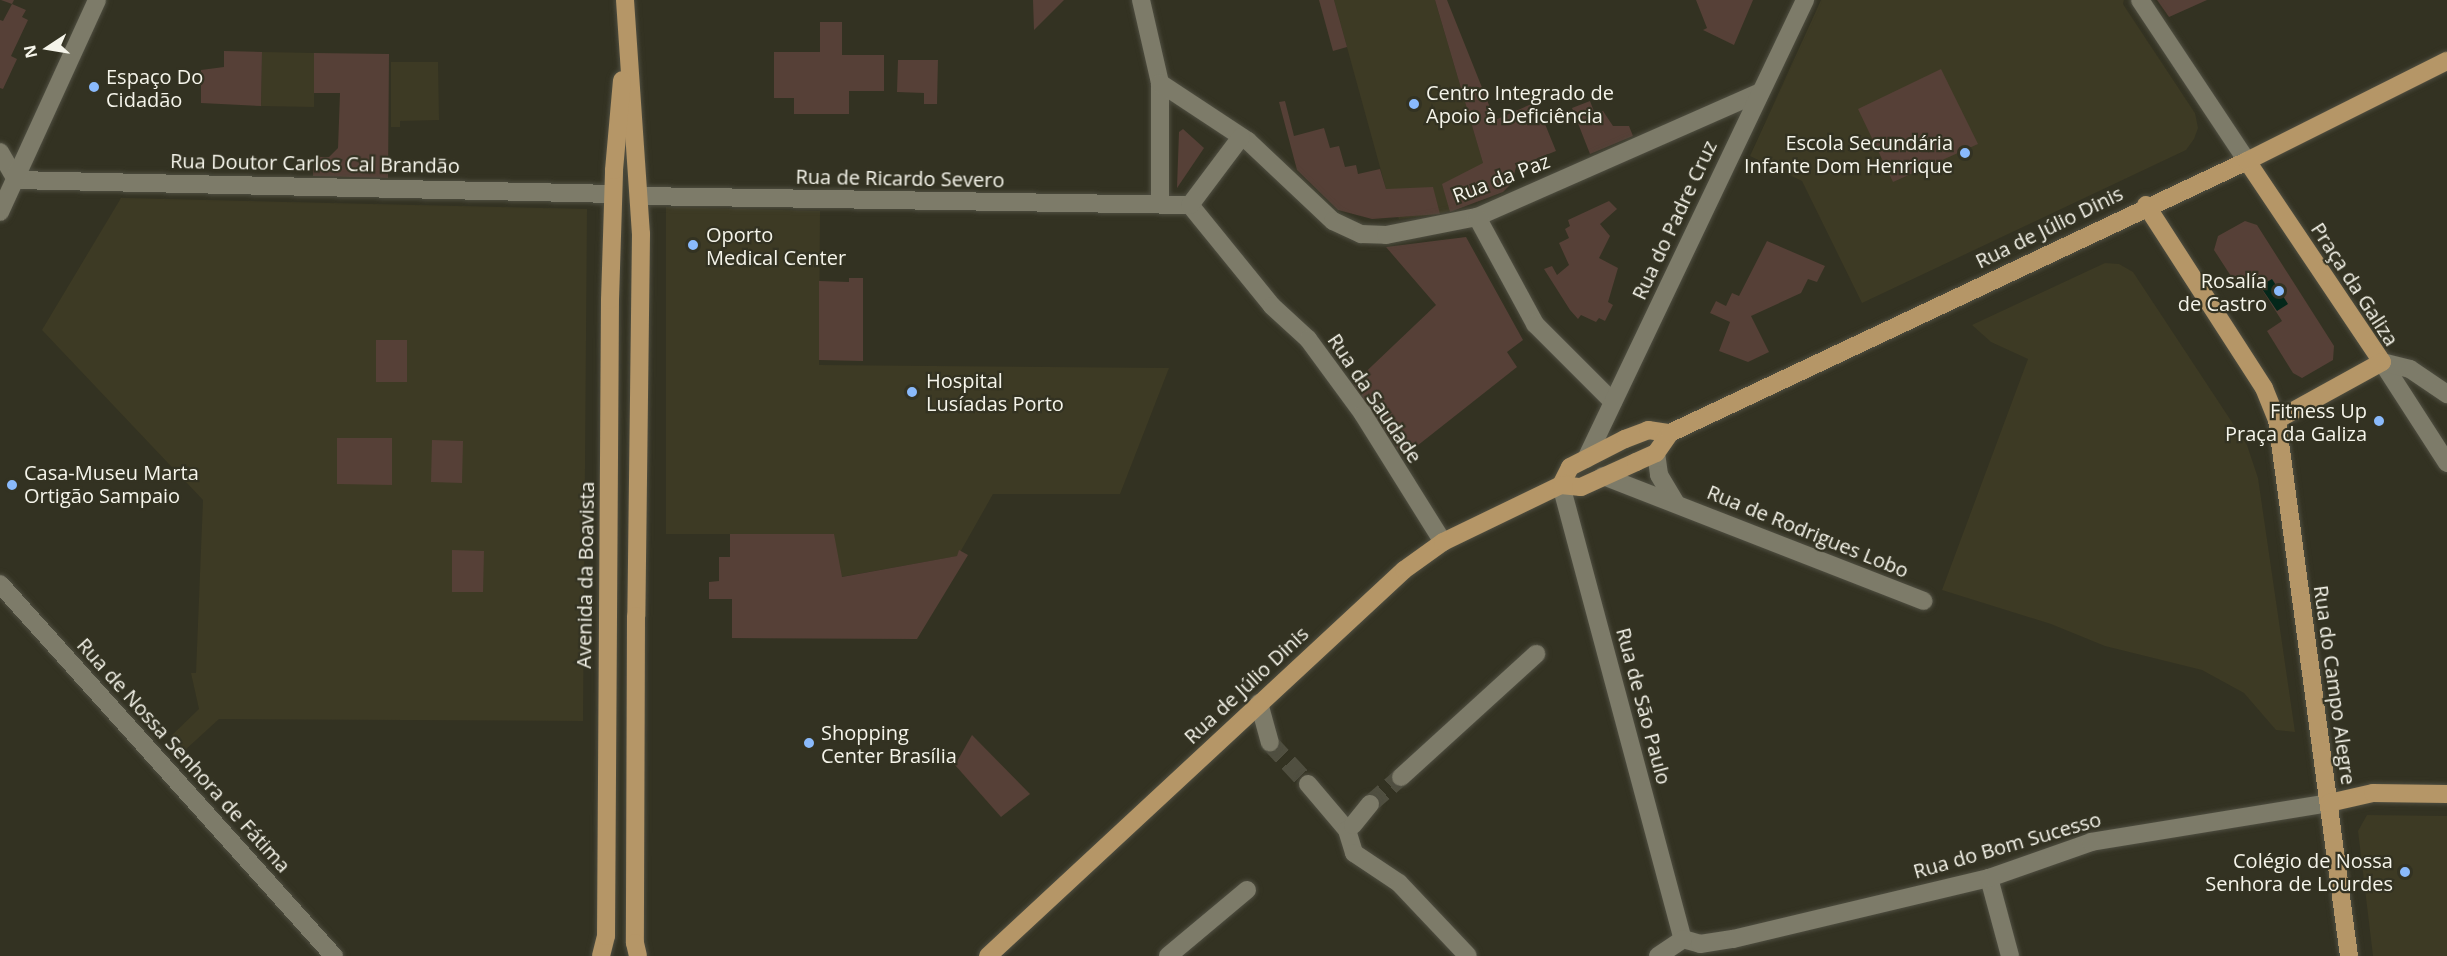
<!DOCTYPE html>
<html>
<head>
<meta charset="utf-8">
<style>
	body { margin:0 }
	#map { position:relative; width:2447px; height:956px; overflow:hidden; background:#333222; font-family:"Open Sans",sans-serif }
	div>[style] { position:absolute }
	.built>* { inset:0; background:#3d3a24 }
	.green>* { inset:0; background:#564037 }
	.water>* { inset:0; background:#04271a }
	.minor-tunnel>* { height:18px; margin-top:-9px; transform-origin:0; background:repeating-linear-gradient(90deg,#504f40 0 18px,transparent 0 27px) }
	.roads { filter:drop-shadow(0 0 2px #4f4e41) drop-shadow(0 0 2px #4f4e41) }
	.minor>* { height:18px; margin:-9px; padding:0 9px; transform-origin:9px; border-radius:9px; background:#7d7b69 }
	.major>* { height:18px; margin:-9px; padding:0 9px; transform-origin:9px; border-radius:9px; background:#b59667 }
	.dots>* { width:16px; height:16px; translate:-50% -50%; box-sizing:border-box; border:3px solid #333222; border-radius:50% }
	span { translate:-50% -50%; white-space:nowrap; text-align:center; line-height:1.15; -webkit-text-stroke:4.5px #333222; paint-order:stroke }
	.poi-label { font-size:20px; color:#f5f4ea }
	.left { translate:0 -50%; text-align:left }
	.right { translate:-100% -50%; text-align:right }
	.street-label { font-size:20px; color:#f5f4ea }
	.north { position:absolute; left:18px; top:18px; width:60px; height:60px; -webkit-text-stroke:4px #333222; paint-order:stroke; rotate:258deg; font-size:16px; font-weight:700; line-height:24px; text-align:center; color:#f5f4ea }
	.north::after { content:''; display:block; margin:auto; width:21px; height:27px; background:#f5f4ea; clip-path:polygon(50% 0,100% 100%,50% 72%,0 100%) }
</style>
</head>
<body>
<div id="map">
	<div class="built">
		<i style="clip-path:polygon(1334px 0,1435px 0,1493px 196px,1440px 214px,1399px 219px,1386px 189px)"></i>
		<i style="clip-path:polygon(1821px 0,2124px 0,2123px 4px,2195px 113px,2198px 128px,2194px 139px,2186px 150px,1862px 303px,1802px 181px,1750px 156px)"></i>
		<i style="clip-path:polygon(262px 52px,314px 53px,314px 107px,261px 106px)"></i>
		<i style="clip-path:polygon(391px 62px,438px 62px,439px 120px,400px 121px,400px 127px,391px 127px)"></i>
		<i style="clip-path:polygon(121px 198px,587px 209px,583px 721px,219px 719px,184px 751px,171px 736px,199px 709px,191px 673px,196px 673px,203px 500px,42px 330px)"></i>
		<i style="clip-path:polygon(666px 207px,820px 211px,819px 365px,1169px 368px,1120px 494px,993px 494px,958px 556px,841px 577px,833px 534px,666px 534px)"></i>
		<i style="clip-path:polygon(2105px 263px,2119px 264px,2133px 272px,2247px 445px,2258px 478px,2295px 732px,2276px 730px,2244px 693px,2202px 670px,2105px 646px,2051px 624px,1942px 590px,2028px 359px,1991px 342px,1972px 325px)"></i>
		<i style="clip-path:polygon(2367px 815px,2447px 816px,2447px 956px,2373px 956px,2358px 831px)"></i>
	</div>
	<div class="green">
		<i style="clip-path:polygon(1px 0,14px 0,12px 4px,26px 10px,22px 17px,28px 20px,11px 56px,17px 59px,3px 89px,0 88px,0 20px,3px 21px,12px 4px)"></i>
		<i style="clip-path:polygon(1033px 0,1064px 0,1034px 30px)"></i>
		<i style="clip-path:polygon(1319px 0,1334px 0,1347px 47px,1333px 51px)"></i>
		<i style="clip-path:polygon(1435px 0,1447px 0,1495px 120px,1536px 102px,1556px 151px,1516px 167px,1512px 183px,1503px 192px,1450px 212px,1442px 184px,1483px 163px)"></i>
		<i style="clip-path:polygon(1696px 0,1753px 0,1734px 45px,1703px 30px,1707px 28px)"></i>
		<i style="clip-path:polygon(2157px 0,2207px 0,2169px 17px)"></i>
		<i style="clip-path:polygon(820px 22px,842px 22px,842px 55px,884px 55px,884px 91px,849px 91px,849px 114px,794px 114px,794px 98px,774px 98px,774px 52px,820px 52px)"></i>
		<i style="clip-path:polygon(224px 51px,262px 52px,261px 106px,201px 103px,201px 70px,224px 67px)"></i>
		<i style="clip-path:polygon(314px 53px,389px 54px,388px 178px,313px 176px,314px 157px,329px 157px,338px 148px,340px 93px,314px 93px)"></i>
		<i style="clip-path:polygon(898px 60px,938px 60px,937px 104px,924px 104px,924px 93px,897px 92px)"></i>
		<i style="clip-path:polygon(1941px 69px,1978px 144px,1893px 182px,1858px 109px)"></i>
		<i style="clip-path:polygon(1285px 101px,1294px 136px,1324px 128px,1330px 148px,1339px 146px,1345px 167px,1356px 165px,1358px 174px,1380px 169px,1386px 189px,1433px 187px,1440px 214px,1372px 219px,1338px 210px,1297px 170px,1279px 102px)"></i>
		<i style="clip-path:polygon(1590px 101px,1595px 114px,1603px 111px,1613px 126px,1629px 126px,1633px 136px,1590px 154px,1572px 108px)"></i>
		<i style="clip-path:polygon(1183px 129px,1204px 148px,1177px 188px,1179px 132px)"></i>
		<i style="clip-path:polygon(1609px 201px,1617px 209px,1600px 224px,1610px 236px,1599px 258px,1618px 268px,1608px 302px,1613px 305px,1605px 321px,1599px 318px,1596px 322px,1581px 315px,1578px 319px,1570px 310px,1544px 269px,1552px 266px,1557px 275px,1569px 265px,1559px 243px,1569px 238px,1565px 229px,1570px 226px,1568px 220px)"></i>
		<i style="clip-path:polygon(2245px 221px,2257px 225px,2334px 346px,2333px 360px,2302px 378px,2293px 373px,2267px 331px,2282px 321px,2254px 277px,2238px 287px,2214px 250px,2218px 236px)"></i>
		<i style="clip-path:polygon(1466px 237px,1523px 340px,1507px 352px,1517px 367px,1403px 457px,1353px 384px,1436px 305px,1386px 247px)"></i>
		<i style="clip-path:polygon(1767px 241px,1825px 266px,1817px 282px,1808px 279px,1801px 293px,1751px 316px,1769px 352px,1748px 362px,1719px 351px,1730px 322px,1710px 313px,1716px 301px,1726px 306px,1732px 293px,1739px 296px)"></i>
		<i style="clip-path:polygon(849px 278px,863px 278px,863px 361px,819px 360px,819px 281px,849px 282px)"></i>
		<i style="clip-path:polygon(376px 340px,407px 340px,407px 382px,376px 382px)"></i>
		<i style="clip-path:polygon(337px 438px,392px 438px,392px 485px,337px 484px)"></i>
		<i style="clip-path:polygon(432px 440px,463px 441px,462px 483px,431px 482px)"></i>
		<i style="clip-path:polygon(730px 534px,834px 534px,842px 577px,957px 556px,959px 550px,968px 555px,917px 639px,732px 638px,732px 599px,709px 599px,709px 582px,719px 581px,719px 557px,730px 557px)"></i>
		<i style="clip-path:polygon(452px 550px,484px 551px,483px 592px,452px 592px)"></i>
		<i style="clip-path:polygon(972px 735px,1030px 794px,1001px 817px,955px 765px)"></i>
	</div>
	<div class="water">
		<i style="clip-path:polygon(2272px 279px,2288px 304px,2277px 311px,2260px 286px)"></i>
	</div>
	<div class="minor-tunnel">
		<i style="left:1270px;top:743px;width:56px;rotate:47.2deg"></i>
		<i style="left:1370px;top:804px;width:41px;rotate:-41.1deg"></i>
	</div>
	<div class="roads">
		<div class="minor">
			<i style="left:1141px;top:0;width:85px;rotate:77.1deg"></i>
			<i style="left:1160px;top:83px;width:121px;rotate:90deg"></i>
			<i style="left:2140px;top:0;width:193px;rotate:56.4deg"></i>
			<i style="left:1160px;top:83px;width:105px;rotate:33.4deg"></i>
			<i style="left:1248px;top:141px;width:117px;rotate:43.3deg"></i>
			<i style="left:1333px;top:221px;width:31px;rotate:25deg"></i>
			<i style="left:1361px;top:234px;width:25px;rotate:2deg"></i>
			<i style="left:1386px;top:235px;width:93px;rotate:-11.2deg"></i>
			<i style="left:1477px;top:217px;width:309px;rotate:-23.8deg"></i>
			<i style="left:0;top:152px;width:32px;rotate:60deg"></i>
			<i style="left:16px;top:180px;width:597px;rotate:1.34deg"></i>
			<i style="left:640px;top:196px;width:550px;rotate:0.94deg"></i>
			<i style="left:1190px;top:205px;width:130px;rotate:50.9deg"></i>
			<i style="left:1272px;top:306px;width:49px;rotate:42.5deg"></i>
			<i style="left:1308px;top:339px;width:93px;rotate:53.7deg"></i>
			<i style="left:1363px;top:414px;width:151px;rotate:58deg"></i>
			<i style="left:1190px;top:205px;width:85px;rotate:-53.1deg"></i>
			<i style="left:0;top:212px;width:233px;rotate:-65.4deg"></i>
			<i style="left:1477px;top:217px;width:122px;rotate:61.5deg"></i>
			<i style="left:1535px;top:324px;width:110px;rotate:45deg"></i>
			<i style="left:2382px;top:362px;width:120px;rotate:57.2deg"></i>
			<i style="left:2382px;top:362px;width:29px;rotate:14deg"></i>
			<i style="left:2410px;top:369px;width:45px;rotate:34deg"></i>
			<i style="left:1656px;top:453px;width:22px;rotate:82deg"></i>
			<i style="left:1659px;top:475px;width:31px;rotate:59deg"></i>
			<i style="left:1586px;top:459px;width:509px;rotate:-64.49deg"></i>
			<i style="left:1603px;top:476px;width:344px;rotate:21.3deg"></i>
			<i style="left:1561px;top:485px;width:470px;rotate:75deg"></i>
			<i style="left:0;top:584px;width:500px;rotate:48.1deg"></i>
			<i style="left:1259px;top:703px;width:41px;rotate:74.6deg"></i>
			<i style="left:1401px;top:777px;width:183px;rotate:-42.3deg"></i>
			<i style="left:1308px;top:784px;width:60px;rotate:49.7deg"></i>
			<i style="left:1347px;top:830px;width:24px;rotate:73deg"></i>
			<i style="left:1354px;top:853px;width:54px;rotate:33.7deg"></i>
			<i style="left:1399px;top:883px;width:100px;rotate:46.6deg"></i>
			<i style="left:1353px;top:825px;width:27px;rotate:-51deg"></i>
			<i style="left:1989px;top:878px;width:81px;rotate:74.9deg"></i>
			<i style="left:1683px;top:939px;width:18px;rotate:16deg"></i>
			<i style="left:1700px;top:944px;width:33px;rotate:-9deg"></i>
			<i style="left:1733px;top:939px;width:263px;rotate:-13.4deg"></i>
			<i style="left:1989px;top:878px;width:108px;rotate:-19.4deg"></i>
			<i style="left:2091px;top:842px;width:241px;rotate:-9.3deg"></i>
			<i style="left:1168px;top:956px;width:103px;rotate:-39.9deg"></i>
			<i style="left:1658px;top:956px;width:30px;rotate:-34deg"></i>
		</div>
		<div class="major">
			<i style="left:625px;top:0;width:235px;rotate:86.1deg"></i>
			<i style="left:641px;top:234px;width:382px;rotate:90.7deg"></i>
			<i style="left:636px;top:616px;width:327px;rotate:90.2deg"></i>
			<i style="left:635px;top:943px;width:13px;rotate:77deg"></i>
			<i style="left:2247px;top:161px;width:242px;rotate:56.1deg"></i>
			<i style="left:2382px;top:362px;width:120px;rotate:151.1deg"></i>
			<i style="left:2146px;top:205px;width:218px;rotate:57.2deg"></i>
			<i style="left:2264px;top:388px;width:35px;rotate:68deg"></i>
			<i style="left:2277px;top:420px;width:541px;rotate:82.35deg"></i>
			<i style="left:1561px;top:485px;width:20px;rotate:-63deg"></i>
			<i style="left:1570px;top:467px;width:62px;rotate:-27deg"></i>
			<i style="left:1625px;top:439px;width:25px;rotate:-21deg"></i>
			<i style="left:1648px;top:430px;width:22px;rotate:8deg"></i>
			<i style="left:2329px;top:803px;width:45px;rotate:-12.8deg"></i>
			<i style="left:2373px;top:793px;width:74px;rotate:0.8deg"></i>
			<i style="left:601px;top:956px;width:21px;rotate:-76deg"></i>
			<i style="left:606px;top:936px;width:636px;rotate:-89.64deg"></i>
			<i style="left:610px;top:300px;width:130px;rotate:-88.2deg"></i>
			<i style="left:614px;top:170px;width:90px;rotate:-84.9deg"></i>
			<i style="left:988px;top:956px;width:567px;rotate:-42.86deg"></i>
			<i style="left:1404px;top:570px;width:48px;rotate:-35.7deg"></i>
			<i style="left:1443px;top:542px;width:131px;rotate:-25.8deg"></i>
			<i style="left:1561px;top:485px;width:20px;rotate:6deg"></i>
			<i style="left:1581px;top:487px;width:60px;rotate:-24.4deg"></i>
			<i style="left:1636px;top:462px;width:22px;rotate:-24deg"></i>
			<i style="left:1656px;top:453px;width:24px;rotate:-55deg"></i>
			<i style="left:1670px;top:433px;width:638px;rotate:-25.24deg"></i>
			<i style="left:2247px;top:161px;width:224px;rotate:-26.6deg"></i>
		</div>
	</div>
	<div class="dots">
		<i style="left:94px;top:87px;background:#8abafc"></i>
		<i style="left:1414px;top:104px;background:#8abafc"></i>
		<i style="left:1965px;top:153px;background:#8abafc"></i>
		<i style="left:693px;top:245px;background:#8abafc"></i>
		<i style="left:2279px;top:291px;background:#8abafc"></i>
		<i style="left:912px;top:392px;background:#8abafc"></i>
		<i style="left:2379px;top:421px;background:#8abafc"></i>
		<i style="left:12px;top:485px;background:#8abafc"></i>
		<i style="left:809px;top:743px;background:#8abafc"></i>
		<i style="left:2405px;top:872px;background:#8abafc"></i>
	</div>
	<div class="poi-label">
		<span class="left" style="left:106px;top:88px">Espaço Do<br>Cidadão</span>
		<span class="left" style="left:1426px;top:104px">Centro Integrado de<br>Apoio à Deficiência</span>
		<span class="right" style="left:1953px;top:154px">Escola Secundária<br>Infante Dom Henrique</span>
		<span class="left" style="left:706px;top:246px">Oporto<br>Medical Center</span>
		<span class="right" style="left:2267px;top:292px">Rosalía<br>de Castro</span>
		<span class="left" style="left:926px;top:392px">Hospital<br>Lusíadas Porto</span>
		<span class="right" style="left:2367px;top:422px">Fitness Up<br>Praça da Galiza</span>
		<span class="left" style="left:24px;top:484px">Casa-Museu Marta<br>Ortigão Sampaio</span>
		<span class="left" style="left:821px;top:744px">Shopping<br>Center Brasília</span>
		<span class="right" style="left:2393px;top:872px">Colégio de Nossa<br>Senhora de Lourdes</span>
	</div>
	<div class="street-label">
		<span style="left:315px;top:163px;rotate:1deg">Rua Doutor Carlos Cal Brandão</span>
		<span style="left:900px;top:178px;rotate:1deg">Rua de Ricardo Severo</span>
		<span style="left:1501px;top:178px;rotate:-21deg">Rua da Paz</span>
		<span style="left:1674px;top:220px;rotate:-65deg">Rua do Padre Cruz</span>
		<span style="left:2049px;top:227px;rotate:-26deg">Rua de Júlio Dinis</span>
		<span style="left:2355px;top:284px;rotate:57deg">Praça da Galiza</span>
		<span style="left:1375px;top:398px;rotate:56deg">Rua da Saudade</span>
		<span style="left:1808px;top:531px;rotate:22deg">Rua de Rodrigues Lobo</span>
		<span style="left:585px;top:575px;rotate:-89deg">Avenida da Boavista</span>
		<span style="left:1246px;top:685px;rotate:-43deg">Rua de Júlio Dinis</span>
		<span style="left:2335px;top:685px;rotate:82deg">Rua do Campo Alegre</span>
		<span style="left:1644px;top:706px;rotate:75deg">Rua de São Paulo</span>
		<span style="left:184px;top:755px;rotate:48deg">Rua de Nossa Senhora de Fátima</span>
		<span style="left:2007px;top:845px;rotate:-16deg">Rua do Bom Sucesso</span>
	</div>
	<div class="north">N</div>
</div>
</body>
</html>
